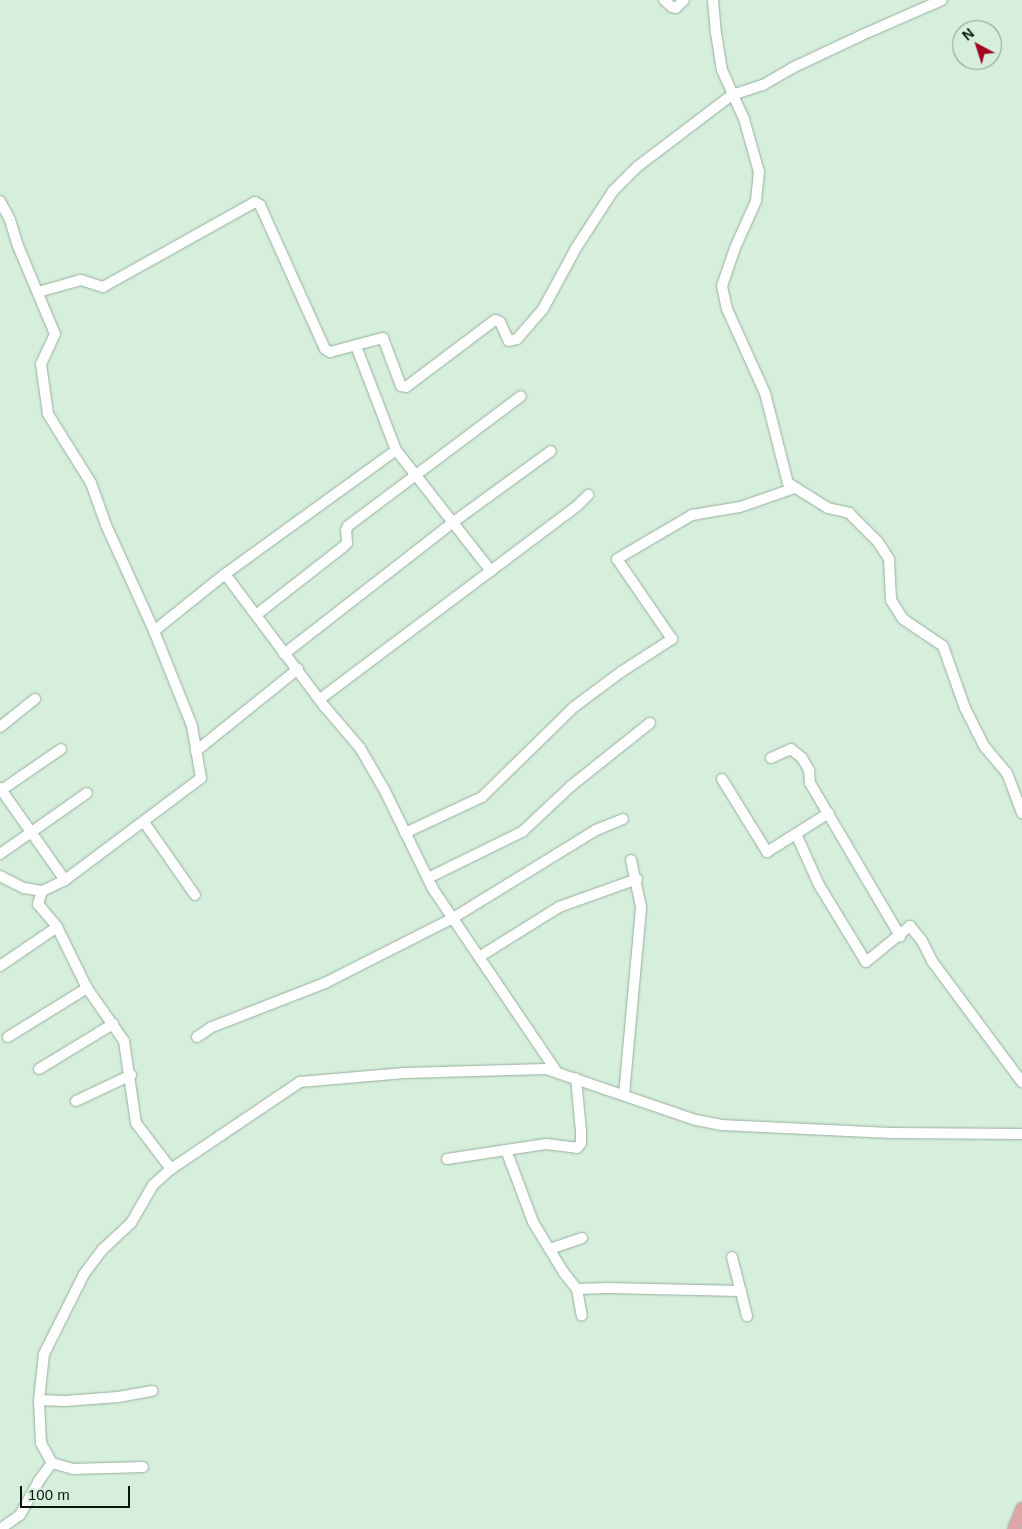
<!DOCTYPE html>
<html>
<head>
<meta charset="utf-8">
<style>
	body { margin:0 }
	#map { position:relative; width:1022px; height:1529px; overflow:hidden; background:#d6eedc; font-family:Arial,sans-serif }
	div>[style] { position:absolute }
	.roads { filter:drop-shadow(0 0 1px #97ae9d) drop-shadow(0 0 1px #97ae9d) }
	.minor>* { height:10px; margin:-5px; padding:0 5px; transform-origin:5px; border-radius:5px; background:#fff }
	.major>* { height:12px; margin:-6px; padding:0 6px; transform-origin:6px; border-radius:6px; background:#dca7a6 }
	span { translate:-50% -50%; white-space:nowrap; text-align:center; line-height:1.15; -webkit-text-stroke:5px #d6eedc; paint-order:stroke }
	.north { position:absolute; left:952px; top:20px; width:50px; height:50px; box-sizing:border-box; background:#d6eedc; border:1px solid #85978a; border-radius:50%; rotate:320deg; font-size:14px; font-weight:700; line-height:20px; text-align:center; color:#0c140e }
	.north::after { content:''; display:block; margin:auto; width:18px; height:22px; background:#a30525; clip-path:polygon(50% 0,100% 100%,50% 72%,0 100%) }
	.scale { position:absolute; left:20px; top:1486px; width:110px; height:22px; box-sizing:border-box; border:2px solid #0c140e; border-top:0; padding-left:6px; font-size:15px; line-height:18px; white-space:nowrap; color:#0c140e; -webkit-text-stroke:4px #d6eedc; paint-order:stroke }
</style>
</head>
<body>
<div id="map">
	<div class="roads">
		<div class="minor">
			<i style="left:664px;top:0;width:11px;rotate:41deg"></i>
			<i style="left:672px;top:7px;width:4px;rotate:14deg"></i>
			<i style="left:676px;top:8px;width:11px;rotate:-45deg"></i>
			<i style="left:713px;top:0;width:33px;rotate:85deg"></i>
			<i style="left:716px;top:33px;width:37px;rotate:81deg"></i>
			<i style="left:722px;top:70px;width:54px;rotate:65.8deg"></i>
			<i style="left:744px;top:119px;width:55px;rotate:74.2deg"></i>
			<i style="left:759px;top:172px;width:29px;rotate:96deg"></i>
			<i style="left:756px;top:201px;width:51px;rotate:114.1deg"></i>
			<i style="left:735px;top:248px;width:40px;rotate:108.9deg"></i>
			<i style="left:722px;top:286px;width:24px;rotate:78deg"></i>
			<i style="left:727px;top:309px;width:92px;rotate:65.7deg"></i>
			<i style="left:765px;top:393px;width:93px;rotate:75.7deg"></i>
			<i style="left:788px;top:483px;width:47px;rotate:32deg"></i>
			<i style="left:828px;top:508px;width:22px;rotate:13deg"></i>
			<i style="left:849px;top:513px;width:41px;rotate:45deg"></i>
			<i style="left:878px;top:542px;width:20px;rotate:57deg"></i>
			<i style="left:889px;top:559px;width:41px;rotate:87.2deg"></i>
			<i style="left:891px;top:600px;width:22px;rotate:58deg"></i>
			<i style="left:903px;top:619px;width:48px;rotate:34deg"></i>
			<i style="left:943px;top:646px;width:66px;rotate:70.5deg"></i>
			<i style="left:965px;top:708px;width:42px;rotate:63.4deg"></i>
			<i style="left:984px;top:746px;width:35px;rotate:50deg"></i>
			<i style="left:1007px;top:773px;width:43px;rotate:69.4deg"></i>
			<i style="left:0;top:201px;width:21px;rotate:62deg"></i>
			<i style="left:10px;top:220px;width:27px;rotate:73deg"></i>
			<i style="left:18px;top:246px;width:95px;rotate:67.2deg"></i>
			<i style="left:55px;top:334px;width:33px;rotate:115deg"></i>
			<i style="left:41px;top:364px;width:50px;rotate:82deg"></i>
			<i style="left:48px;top:414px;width:81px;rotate:58.1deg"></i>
			<i style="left:91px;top:483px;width:45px;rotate:70.3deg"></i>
			<i style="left:106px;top:525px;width:116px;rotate:65.6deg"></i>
			<i style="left:154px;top:631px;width:102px;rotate:68.2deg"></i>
			<i style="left:192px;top:726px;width:53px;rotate:80.2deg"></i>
			<i style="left:201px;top:778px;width:170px;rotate:143.1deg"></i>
			<i style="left:65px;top:880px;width:25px;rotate:154deg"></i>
			<i style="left:42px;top:891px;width:14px;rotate:107deg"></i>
			<i style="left:38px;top:904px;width:30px;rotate:50deg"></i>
			<i style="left:57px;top:927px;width:68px;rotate:63.8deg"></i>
			<i style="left:87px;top:988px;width:65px;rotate:55.1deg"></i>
			<i style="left:124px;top:1041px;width:83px;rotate:81.7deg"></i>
			<i style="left:136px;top:1123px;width:58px;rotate:52.7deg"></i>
			<i style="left:38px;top:292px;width:45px;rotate:-15.6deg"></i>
			<i style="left:81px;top:280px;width:23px;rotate:18deg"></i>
			<i style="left:103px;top:287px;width:174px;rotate:-29.2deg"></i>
			<i style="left:255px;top:202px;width:6px;rotate:31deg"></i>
			<i style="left:260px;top:205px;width:158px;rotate:65.7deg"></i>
			<i style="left:325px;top:349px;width:6px;rotate:31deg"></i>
			<i style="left:330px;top:352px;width:55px;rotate:-14.8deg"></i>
			<i style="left:383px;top:338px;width:51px;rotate:69.4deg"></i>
			<i style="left:401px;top:386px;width:5px;rotate:11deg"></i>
			<i style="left:406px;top:387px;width:111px;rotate:-37deg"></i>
			<i style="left:495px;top:320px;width:5px;rotate:22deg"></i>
			<i style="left:500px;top:322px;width:21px;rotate:65deg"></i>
			<i style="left:509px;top:341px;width:8px;rotate:-14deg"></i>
			<i style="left:517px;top:339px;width:40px;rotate:-49deg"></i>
			<i style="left:543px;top:309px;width:69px;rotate:-61.6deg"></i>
			<i style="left:576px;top:248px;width:68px;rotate:-57deg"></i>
			<i style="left:613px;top:191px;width:34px;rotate:-45deg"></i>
			<i style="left:637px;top:167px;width:119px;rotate:-37.2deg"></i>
			<i style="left:732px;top:95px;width:33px;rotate:-18deg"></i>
			<i style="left:763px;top:85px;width:34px;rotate:-30deg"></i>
			<i style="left:792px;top:68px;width:77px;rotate:-25.2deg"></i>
			<i style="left:862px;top:35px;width:87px;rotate:-23.6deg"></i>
			<i style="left:356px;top:346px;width:111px;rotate:69deg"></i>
			<i style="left:396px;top:450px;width:154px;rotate:51.9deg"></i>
			<i style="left:225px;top:574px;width:211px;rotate:-35.9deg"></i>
			<i style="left:256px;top:615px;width:110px;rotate:-38deg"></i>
			<i style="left:343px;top:547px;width:6px;rotate:-45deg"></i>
			<i style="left:347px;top:543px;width:13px;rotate:-94deg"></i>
			<i style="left:346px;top:530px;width:4px;rotate:-63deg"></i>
			<i style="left:348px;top:526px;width:216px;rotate:-36.9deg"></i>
			<i style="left:154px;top:631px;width:91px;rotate:-38.8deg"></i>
			<i style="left:225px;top:574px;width:166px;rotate:53.1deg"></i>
			<i style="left:325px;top:707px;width:54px;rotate:49.5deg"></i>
			<i style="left:360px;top:748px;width:48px;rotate:59.7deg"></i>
			<i style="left:384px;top:789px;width:111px;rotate:63.9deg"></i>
			<i style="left:433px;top:889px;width:221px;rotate:55.9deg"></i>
			<i style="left:284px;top:654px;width:213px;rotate:-37.9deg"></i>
			<i style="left:452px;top:523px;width:122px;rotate:-36deg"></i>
			<i style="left:320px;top:699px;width:321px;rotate:-36.9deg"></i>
			<i style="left:577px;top:506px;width:16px;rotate:-45deg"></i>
			<i style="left:0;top:727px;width:45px;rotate:-38.7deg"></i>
			<i style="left:196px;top:751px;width:131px;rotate:-38.8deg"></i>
			<i style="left:771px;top:758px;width:22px;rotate:-24deg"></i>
			<i style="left:791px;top:749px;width:14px;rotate:39deg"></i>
			<i style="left:802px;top:758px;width:14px;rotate:60deg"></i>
			<i style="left:809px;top:770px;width:13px;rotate:86deg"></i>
			<i style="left:810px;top:783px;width:178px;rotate:59.5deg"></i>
			<i style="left:722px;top:779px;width:86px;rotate:58.3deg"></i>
			<i style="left:767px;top:852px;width:73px;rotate:-32.2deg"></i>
			<i style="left:0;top:788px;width:113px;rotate:54.8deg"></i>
			<i style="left:0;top:791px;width:74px;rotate:-34.5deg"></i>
			<i style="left:144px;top:822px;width:89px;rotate:55.1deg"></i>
			<i style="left:405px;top:833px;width:85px;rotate:-25.1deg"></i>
			<i style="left:482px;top:797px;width:129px;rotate:-44.4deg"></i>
			<i style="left:574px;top:707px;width:59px;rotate:-36.7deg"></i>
			<i style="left:621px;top:672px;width:61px;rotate:-32.9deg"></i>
			<i style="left:672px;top:639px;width:97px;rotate:-124.5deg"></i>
			<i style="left:617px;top:559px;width:87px;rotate:-30.4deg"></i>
			<i style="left:692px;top:515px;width:49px;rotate:-9.5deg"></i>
			<i style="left:740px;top:507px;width:58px;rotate:-19.1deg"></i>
			<i style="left:796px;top:834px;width:56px;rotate:65.7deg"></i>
			<i style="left:819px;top:885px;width:90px;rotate:58.6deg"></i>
			<i style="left:866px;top:962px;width:57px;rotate:-39.3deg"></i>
			<i style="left:910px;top:926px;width:19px;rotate:51deg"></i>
			<i style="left:922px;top:941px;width:22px;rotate:63deg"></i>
			<i style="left:932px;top:961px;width:151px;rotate:53.4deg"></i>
			<i style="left:0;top:854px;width:106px;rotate:-35deg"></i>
			<i style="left:0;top:876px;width:27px;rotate:27deg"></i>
			<i style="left:24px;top:888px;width:18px;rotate:9deg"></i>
			<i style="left:428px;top:878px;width:105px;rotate:-26.1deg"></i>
			<i style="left:522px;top:832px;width:67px;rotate:-43.2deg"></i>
			<i style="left:571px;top:786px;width:101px;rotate:-38.6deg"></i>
			<i style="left:479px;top:957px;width:94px;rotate:-32deg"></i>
			<i style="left:559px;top:907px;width:83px;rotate:-19.7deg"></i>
			<i style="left:0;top:966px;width:69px;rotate:-34.4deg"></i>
			<i style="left:8px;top:1037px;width:93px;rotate:-31.8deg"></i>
			<i style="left:197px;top:1037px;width:18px;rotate:-34deg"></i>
			<i style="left:212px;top:1027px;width:121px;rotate:-21.3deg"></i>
			<i style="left:325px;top:983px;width:144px;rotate:-26.9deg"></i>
			<i style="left:453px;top:918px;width:168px;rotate:-31.6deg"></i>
			<i style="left:596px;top:830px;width:29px;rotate:-22deg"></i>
			<i style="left:39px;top:1069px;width:87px;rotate:-31.3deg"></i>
			<i style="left:624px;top:1095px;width:189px;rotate:-84.8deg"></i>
			<i style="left:641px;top:907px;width:48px;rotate:-102deg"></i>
			<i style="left:76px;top:1101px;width:61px;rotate:-25.3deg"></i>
			<i style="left:506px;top:1150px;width:77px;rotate:69.4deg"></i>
			<i style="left:533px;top:1222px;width:60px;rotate:58.7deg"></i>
			<i style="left:564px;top:1273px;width:21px;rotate:51deg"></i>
			<i style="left:577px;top:1289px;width:27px;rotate:80deg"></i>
			<i style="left:447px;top:1159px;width:100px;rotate:-8.6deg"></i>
			<i style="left:546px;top:1144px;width:31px;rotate:7deg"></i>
			<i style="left:577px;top:1148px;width:6px;rotate:-51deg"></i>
			<i style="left:581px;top:1143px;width:12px;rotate:-90deg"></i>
			<i style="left:581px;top:1131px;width:53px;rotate:-95.4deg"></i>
			<i style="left:550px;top:1249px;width:34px;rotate:-19deg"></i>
			<i style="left:732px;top:1257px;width:61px;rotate:75.7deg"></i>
			<i style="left:577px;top:1289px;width:30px;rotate:-2deg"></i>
			<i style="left:607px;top:1288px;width:134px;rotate:1.3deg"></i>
			<i style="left:39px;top:1400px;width:26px;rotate:2deg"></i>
			<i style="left:65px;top:1401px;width:53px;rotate:-4.3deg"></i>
			<i style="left:118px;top:1397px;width:35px;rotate:-10deg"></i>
			<i style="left:52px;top:1463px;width:22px;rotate:16deg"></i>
			<i style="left:73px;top:1469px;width:70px;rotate:-1.6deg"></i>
			<i style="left:0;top:1529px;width:24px;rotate:-35deg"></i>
			<i style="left:20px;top:1515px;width:38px;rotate:-61deg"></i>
			<i style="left:38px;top:1482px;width:24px;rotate:-54deg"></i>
			<i style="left:52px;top:1463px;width:23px;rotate:-119deg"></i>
			<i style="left:41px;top:1443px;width:43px;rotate:-92.7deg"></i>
			<i style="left:39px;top:1400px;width:46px;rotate:-83.8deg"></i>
			<i style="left:44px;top:1354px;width:89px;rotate:-63.4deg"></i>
			<i style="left:84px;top:1274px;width:31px;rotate:-53deg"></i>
			<i style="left:103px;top:1249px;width:38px;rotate:-43deg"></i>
			<i style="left:131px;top:1223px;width:44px;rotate:-59.9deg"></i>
			<i style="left:153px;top:1185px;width:24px;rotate:-42deg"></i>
			<i style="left:171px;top:1169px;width:156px;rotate:-34deg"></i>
			<i style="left:300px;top:1082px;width:105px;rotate:-4.9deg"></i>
			<i style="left:405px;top:1073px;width:141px;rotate:-1.6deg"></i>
			<i style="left:546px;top:1069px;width:158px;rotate:18.8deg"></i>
			<i style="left:696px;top:1120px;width:25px;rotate:11deg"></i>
			<i style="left:721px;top:1125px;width:170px;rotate:2.7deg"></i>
			<i style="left:891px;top:1133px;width:131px;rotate:0.4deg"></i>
		</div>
		<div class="major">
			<i style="left:1014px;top:1529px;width:22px;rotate:-68deg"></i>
		</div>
	</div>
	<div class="north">N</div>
	<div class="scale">100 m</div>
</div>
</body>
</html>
